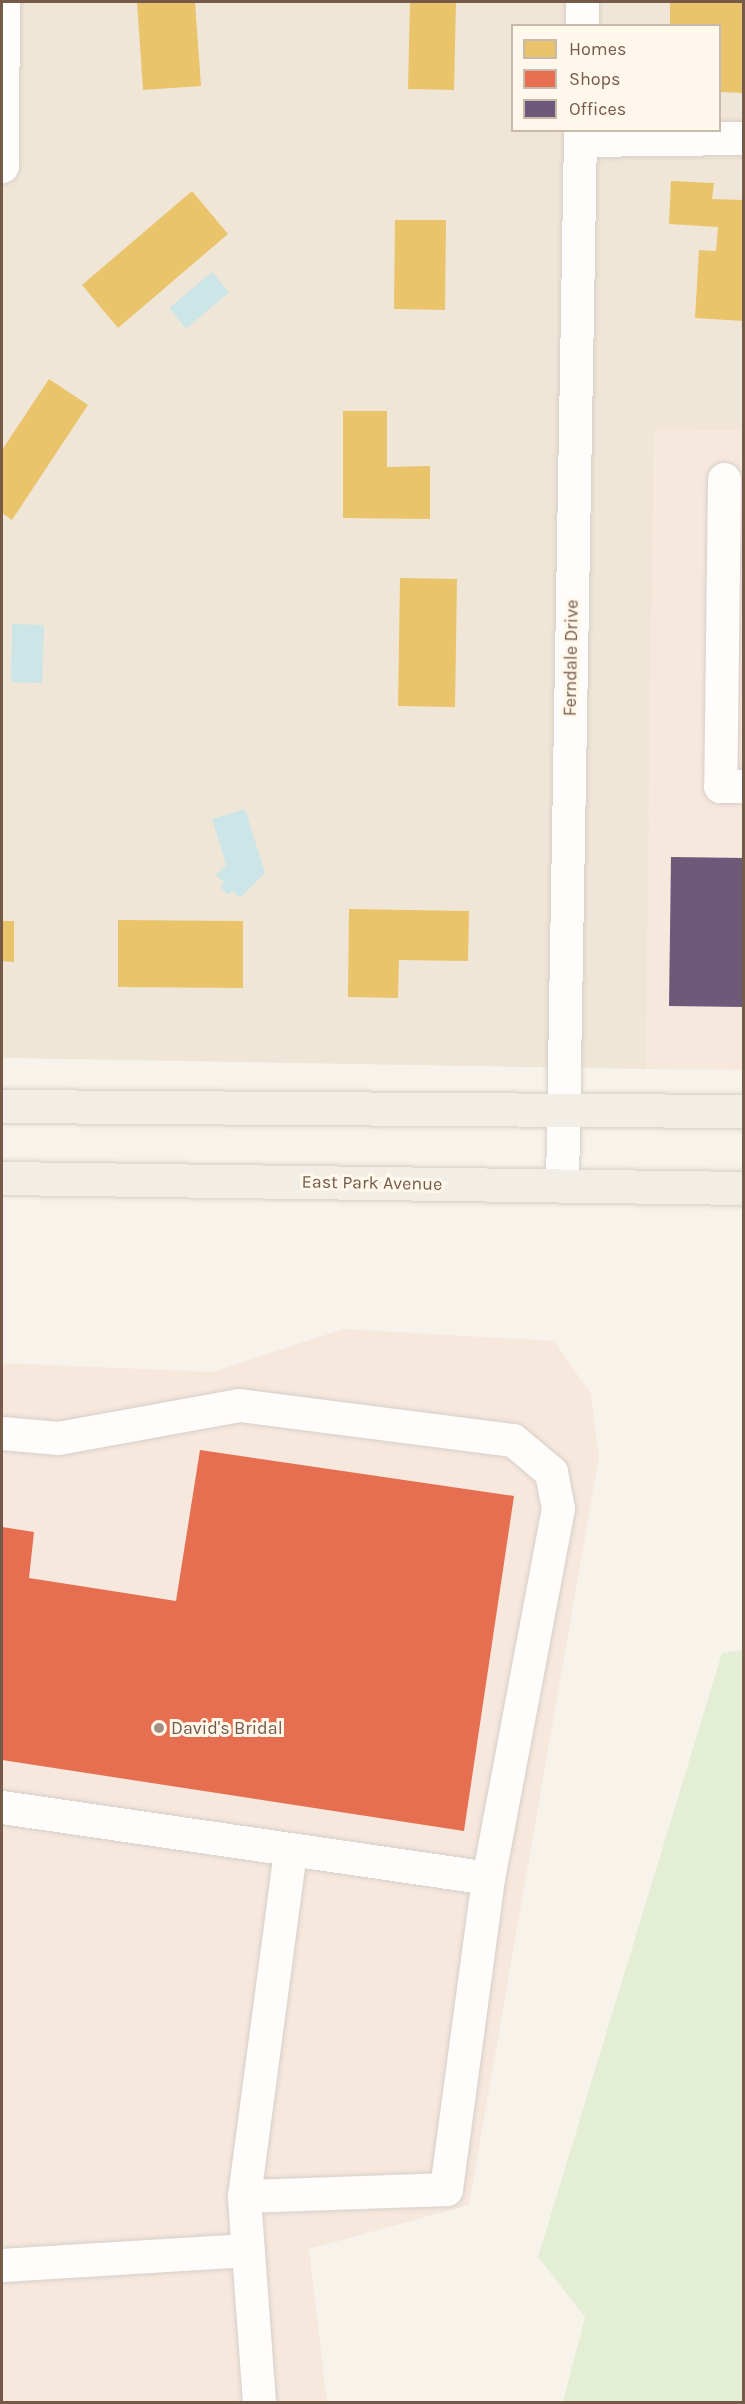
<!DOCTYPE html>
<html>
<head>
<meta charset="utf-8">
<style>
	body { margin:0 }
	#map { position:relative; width:745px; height:2404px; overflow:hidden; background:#f7f3ea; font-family:Karla,sans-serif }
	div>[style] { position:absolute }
	.residential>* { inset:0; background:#f0e6d7 }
	.commercial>* { inset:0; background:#f7e8de }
	.green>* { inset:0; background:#e3eed5 }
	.water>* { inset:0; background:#cce5e7 }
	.homes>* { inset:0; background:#e9c46a }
	.shops>* { inset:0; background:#e76f51 }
	.offices>* { inset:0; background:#6d597a }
	.roads { filter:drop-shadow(0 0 2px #d6cfc7) drop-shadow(0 0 2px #d6cfc7) }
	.minor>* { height:33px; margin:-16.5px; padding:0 16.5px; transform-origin:16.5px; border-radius:16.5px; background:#fefdfc }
	.major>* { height:33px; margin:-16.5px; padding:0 16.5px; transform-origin:16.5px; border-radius:16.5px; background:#f2ede5 }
	.dots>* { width:16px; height:16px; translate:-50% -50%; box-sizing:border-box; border:3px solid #fff8eb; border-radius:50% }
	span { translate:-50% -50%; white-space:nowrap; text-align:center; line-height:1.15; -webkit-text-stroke:6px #fff8eb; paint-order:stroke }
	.street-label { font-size:18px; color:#755a4a }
	.poi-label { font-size:18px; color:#755a4a }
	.left { translate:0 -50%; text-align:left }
	.frame { position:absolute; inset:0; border:3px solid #755a4a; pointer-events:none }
	.legend { position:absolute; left:511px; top:24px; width:210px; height:108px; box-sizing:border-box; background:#fff8eb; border:2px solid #c8b9ab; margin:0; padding:8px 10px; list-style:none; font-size:18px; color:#755a4a }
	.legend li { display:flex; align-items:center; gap:12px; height:30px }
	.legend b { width:30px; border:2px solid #c8b9ab }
</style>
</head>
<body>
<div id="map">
	<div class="residential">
		<i style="clip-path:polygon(evenodd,2px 2px,743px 2px,743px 430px,654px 430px,646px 1069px,2px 1058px,2px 2px,512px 26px,720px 26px,720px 130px,512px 130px,512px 26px)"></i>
	</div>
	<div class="commercial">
		<i style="clip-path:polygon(654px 429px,743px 430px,743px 1070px,646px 1069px)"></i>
		<i style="clip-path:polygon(344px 1329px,554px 1341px,591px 1394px,599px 1457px,469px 2205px,309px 2249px,327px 2402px,2px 2402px,2px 1363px,213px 1372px)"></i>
	</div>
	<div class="green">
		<i style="clip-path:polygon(743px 1650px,743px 2402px,563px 2402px,585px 2317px,538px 2257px,722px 1653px)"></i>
	</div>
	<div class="water">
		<i style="clip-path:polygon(212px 272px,229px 292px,186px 329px,169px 308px)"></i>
		<i style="clip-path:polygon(12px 624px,44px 625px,42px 683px,11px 682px)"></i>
		<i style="clip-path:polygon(245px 809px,265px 873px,240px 898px,232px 891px,228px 895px,220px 887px,224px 882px,216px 875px,226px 865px,212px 819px)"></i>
	</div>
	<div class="homes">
		<i style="clip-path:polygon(137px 2px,195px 2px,201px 86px,143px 90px)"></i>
		<i style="clip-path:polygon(410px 2px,456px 2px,454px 90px,408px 89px)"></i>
		<i style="clip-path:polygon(670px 2px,744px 2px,744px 93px,720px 92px,720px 26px,670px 26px)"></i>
		<i style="clip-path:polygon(671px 181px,714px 183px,712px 199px,744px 200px,744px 321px,695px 318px,699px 250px,716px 251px,718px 227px,669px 224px)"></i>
		<i style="clip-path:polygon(192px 191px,228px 234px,118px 328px,82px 285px)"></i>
		<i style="clip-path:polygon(395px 220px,446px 220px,445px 310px,394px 309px)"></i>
		<i style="clip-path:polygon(49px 379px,88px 405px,12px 520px,2px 513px,2px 450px)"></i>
		<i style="clip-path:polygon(343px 411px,387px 411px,387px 467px,430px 466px,430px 519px,343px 518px)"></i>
		<i style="clip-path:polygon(400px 578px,457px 579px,455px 707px,398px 706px)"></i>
		<i style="clip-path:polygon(349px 909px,469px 911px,468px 961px,399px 960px,398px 998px,348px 997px)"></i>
		<i style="clip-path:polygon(118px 920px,243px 921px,243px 988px,118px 987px)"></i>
		<i style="clip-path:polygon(2px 921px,14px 921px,14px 962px,2px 961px)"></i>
	</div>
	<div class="shops">
		<i style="clip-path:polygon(200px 1450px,514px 1496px,464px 1831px,2px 1760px,2px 1527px,34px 1532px,29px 1578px,176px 1601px)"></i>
	</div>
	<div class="offices">
		<i style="clip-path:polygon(671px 857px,744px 858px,744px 1007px,669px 1006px)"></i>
	</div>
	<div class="roads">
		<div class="minor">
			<i style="left:582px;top:26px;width:24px;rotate:-90deg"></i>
			<i style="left:580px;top:140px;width:164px;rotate:-0.7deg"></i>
			<i style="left:2px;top:166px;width:164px;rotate:-89.7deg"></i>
			<i style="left:724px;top:479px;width:307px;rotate:90.7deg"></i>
			<i style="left:720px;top:786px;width:24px"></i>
			<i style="left:562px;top:1186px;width:1056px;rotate:-89.02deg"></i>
			<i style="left:2px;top:1433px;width:56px;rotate:5.1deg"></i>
			<i style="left:58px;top:1438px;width:184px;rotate:-10.3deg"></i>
			<i style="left:239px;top:1405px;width:276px;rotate:7.3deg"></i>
			<i style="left:513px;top:1440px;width:50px;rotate:40.1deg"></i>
			<i style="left:551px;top:1472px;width:37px;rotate:79deg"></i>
			<i style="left:558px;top:1508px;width:377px;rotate:100.7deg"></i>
			<i style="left:488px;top:1878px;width:314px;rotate:97.7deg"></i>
			<i style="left:446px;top:2189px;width:202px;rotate:178deg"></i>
			<i style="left:2px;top:1807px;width:491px;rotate:8.3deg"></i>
			<i style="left:2px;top:2265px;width:246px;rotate:-3.5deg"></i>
			<i style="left:259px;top:2402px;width:207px;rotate:-94.2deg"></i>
			<i style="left:244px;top:2196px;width:350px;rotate:-82.4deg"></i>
		</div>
		<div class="major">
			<i style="left:2px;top:1106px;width:742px;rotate:0.39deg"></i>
			<i style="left:2px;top:1178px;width:742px;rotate:0.77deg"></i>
		</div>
	</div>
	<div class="dots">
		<i style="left:159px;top:1728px;background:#a29082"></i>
	</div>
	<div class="street-label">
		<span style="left:571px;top:658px;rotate:-89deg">Ferndale Drive</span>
		<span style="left:372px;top:1183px;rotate:1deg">East Park Avenue</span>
	</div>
	<div class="poi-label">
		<span class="left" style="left:171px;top:1728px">David's Bridal</span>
	</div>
	<div class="frame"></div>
	<ul class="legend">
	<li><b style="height:16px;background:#e9c46a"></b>Homes</li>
	<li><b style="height:16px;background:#e76f51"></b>Shops</li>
	<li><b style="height:16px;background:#6d597a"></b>Offices</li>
	</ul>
</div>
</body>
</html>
